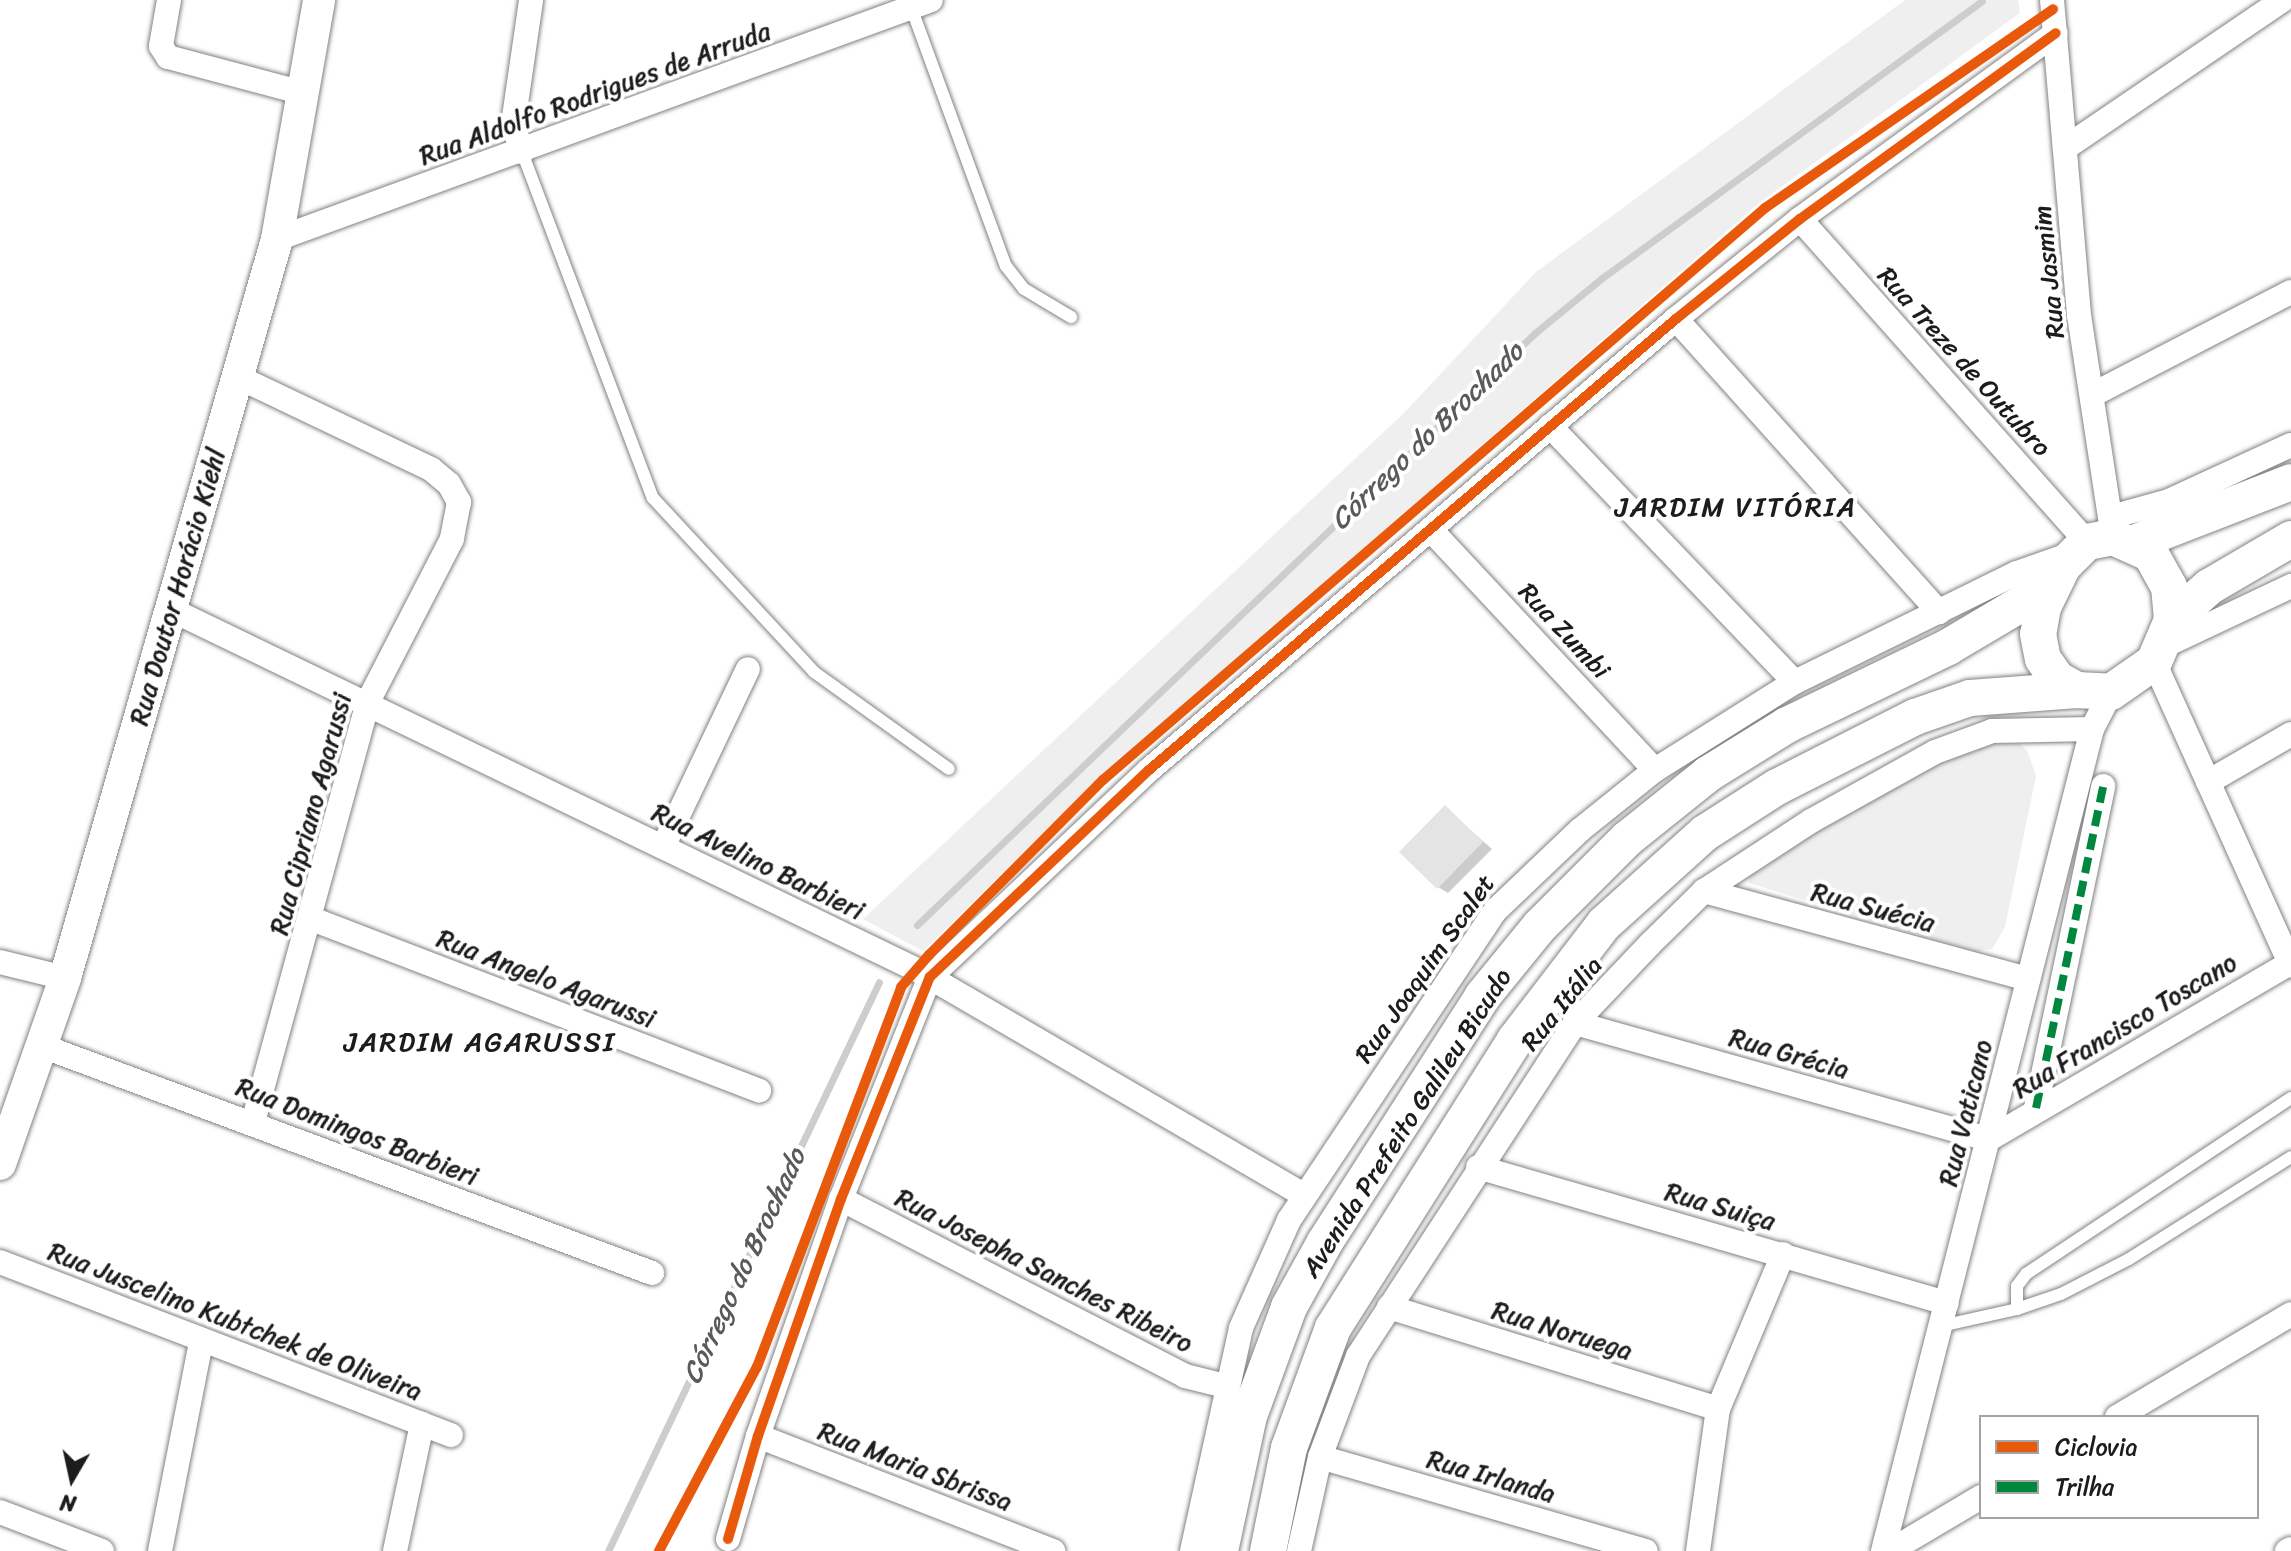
<!DOCTYPE html>
<html>
<head>
<meta charset="utf-8">
<style>
	body { margin:0 }
	#map { position:relative; width:2291px; height:1551px; overflow:hidden; background:#fff; font-family:Sriracha,sans-serif }
	div>[style] { position:absolute }
	.green>* { inset:0; background:#efefef }
	.shadow>* { inset:0; background:#0003 }
	.stream>* { height:7px; margin:-3.5px; padding:0 3.5px; transform-origin:3.5px; border-radius:3.5px; background:#cdcdcd }
	.building>* { inset:0; background:#e4e4e4 }
	.roads { filter:drop-shadow(0 0 2px #828282) drop-shadow(0 0 2px #828282) }
	.lane>* { height:12px; margin:-6px; padding:0 6px; transform-origin:6px; border-radius:6px; background:#fff }
	.street>* { height:24px; margin:-12px; padding:0 12px; transform-origin:12px; border-radius:12px; background:#fff }
	.secondary>* { height:32px; margin:-16px; padding:0 16px; transform-origin:16px; border-radius:16px; background:#fff }
	.primary>* { height:36px; margin:-18px; padding:0 18px; transform-origin:18px; border-radius:18px; background:#fff }
	.quiet>* { height:8px; margin-top:-4px; transform-origin:0; background:repeating-linear-gradient(90deg,#00873e 0 16px,transparent 0 24px) }
	.cycleway>* { height:10px; margin:-5px; padding:0 5px; transform-origin:5px; border-radius:5px; background:#e8590c }
	span { translate:-50% -50%; white-space:nowrap; text-align:center; line-height:1.15; -webkit-text-stroke:8px #fff; paint-order:stroke }
	.street-label { font-size:26px; color:#1c1c1c }
	.water-label { font-size:28px; color:#5a5a5a; font-style:italic }
	.neighbourhood-label { font-size:28px; color:#1c1c1c; letter-spacing:2px }
	.legend { position:absolute; left:1979px; top:1415px; width:280px; height:104px; box-sizing:border-box; background:#fff; border:2px solid #a4a4a4; margin:0; padding:10px 14px; list-style:none; font-size:24px; color:#1c1c1c }
	.legend li { display:flex; align-items:center; gap:16px; height:40px }
	.legend b { width:40px; border:2px solid #a4a4a4 }
	.north { position:absolute; left:32px; top:1439px; width:80px; height:80px; -webkit-text-stroke:6px #fff; paint-order:stroke; rotate:189deg; font-size:22px; font-weight:700; line-height:32px; text-align:center; color:#1c1c1c }
	.north::after { content:''; display:block; margin:auto; width:28px; height:36px; background:#1c1c1c; clip-path:polygon(50% 0,100% 100%,50% 72%,0 100%) }
</style>
</head>
<body>
<div id="map">
	<div class="green">
		<i style="clip-path:polygon(1905px 0,2018px 0,2020px 13px,1759px 203px,1082px 794px,923px 951px,863px 919px,1403px 414px,1536px 272px)"></i>
		<i style="clip-path:polygon(2013px 738px,2027px 750px,2036px 776px,2005px 927px,1992px 949px,1974px 952px,1749px 883px,1748px 872px,1760px 863px,1954px 754px,1988px 741px)"></i>
	</div>
	<div class="shadow">
		<i style="clip-path:polygon(1445px 808px,1492px 849px,1448px 893px,1438px 887px)"></i>
	</div>
	<div class="stream">
		<i style="left:917px;top:925px;width:856px;rotate:-43.77deg"></i>
		<i style="left:1535px;top:333px;width:87px;rotate:-39.4deg"></i>
		<i style="left:1602px;top:278px;width:470px;rotate:-36.1deg"></i>
		<i style="left:608px;top:1551px;width:630px;rotate:-64.53deg"></i>
	</div>
	<div class="building">
		<i style="clip-path:polygon(1445px 805px,1483px 842px,1437px 889px,1399px 852px)"></i>
	</div>
	<div class="roads">
		<div class="lane">
			<i style="left:911px;top:7px;width:276px;rotate:69.9deg"></i>
			<i style="left:1006px;top:266px;width:29px;rotate:52deg"></i>
			<i style="left:1024px;top:289px;width:55px;rotate:30.8deg"></i>
			<i style="left:522px;top:152px;width:370px;rotate:69.3deg"></i>
			<i style="left:653px;top:498px;width:237px;rotate:47.2deg"></i>
			<i style="left:814px;top:672px;width:166px;rotate:35.7deg"></i>
			<i style="left:2017px;top:1309px;width:46px;rotate:-18.8deg"></i>
			<i style="left:2061px;top:1294px;width:76px;rotate:-27.2deg"></i>
			<i style="left:2129px;top:1259px;width:191px;rotate:-32.2deg"></i>
			<i style="left:1941px;top:1326px;width:78px;rotate:-12.6deg"></i>
			<i style="left:2017px;top:1309px;width:23px;rotate:-90deg"></i>
			<i style="left:2017px;top:1286px;width:15px;rotate:-53deg"></i>
			<i style="left:2026px;top:1274px;width:318px;rotate:-33.6deg"></i>
		</div>
		<div class="street">
			<i style="left:169px;top:0;width:47px;rotate:99.9deg"></i>
			<i style="left:161px;top:46px;width:13px;rotate:58deg"></i>
			<i style="left:168px;top:57px;width:140px;rotate:14.9deg"></i>
			<i style="left:2052px;top:0;width:316px;rotate:85.1deg"></i>
			<i style="left:2079px;top:315px;width:225px;rotate:81.3deg"></i>
			<i style="left:2065px;top:148px;width:263px;rotate:-34.2deg"></i>
			<i style="left:522px;top:152px;width:29px;rotate:-108deg"></i>
			<i style="left:513px;top:124px;width:125px;rotate:-81.7deg"></i>
			<i style="left:1800px;top:219px;width:432px;rotate:48.4deg"></i>
			<i style="left:277px;top:239px;width:696px;rotate:-20.07deg"></i>
			<i style="left:1676px;top:319px;width:394px;rotate:48.1deg"></i>
			<i style="left:238px;top:377px;width:214px;rotate:25.5deg"></i>
			<i style="left:431px;top:469px;width:23px;rotate:40deg"></i>
			<i style="left:449px;top:484px;width:21px;rotate:61deg"></i>
			<i style="left:459px;top:502px;width:38px;rotate:101deg"></i>
			<i style="left:452px;top:539px;width:183px;rotate:117.3deg"></i>
			<i style="left:368px;top:702px;width:435px;rotate:105.3deg"></i>
			<i style="left:2092px;top:395px;width:224px;rotate:-27.4deg"></i>
			<i style="left:1550px;top:426px;width:354px;rotate:46.3deg"></i>
			<i style="left:2111px;top:517px;width:60px;rotate:-15.4deg"></i>
			<i style="left:2169px;top:501px;width:134px;rotate:-24.7deg"></i>
			<i style="left:1431px;top:530px;width:328px;rotate:47deg"></i>
			<i style="left:172px;top:610px;width:827px;rotate:25.79deg"></i>
			<i style="left:917px;top:970px;width:448px;rotate:30.2deg"></i>
			<i style="left:2162px;top:647px;width:143px;rotate:-25.3deg"></i>
			<i style="left:2154px;top:662px;width:333px;rotate:65.7deg"></i>
			<i style="left:2208px;top:782px;width:96px;rotate:-30deg"></i>
			<i style="left:663px;top:847px;width:197px;rotate:-64.5deg"></i>
			<i style="left:1704px;top:891px;width:336px;rotate:15.2deg"></i>
			<i style="left:312px;top:919px;width:479px;rotate:21deg"></i>
			<i style="left:0;top:962px;width:67px;rotate:13.8deg"></i>
			<i style="left:1575px;top:1023px;width:430px;rotate:15.7deg"></i>
			<i style="left:1989px;top:1139px;width:349px;rotate:-30.3deg"></i>
			<i style="left:42px;top:1046px;width:651px;rotate:20.41deg"></i>
			<i style="left:2036px;top:1108px;width:329px;rotate:-78.2deg"></i>
			<i style="left:1478px;top:1167px;width:488px;rotate:16.2deg"></i>
			<i style="left:841px;top:1199px;width:387px;rotate:27.2deg"></i>
			<i style="left:1185px;top:1376px;width:41px;rotate:14deg"></i>
			<i style="left:0;top:1262px;width:483px;rotate:21deg"></i>
			<i style="left:1389px;top:1307px;width:344px;rotate:17.2deg"></i>
			<i style="left:2117px;top:1417px;width:202px;rotate:-30.6deg"></i>
			<i style="left:758px;top:1436px;width:317px;rotate:21.3deg"></i>
			<i style="left:1320px;top:1457px;width:339px;rotate:16.1deg"></i>
			<i style="left:0;top:1512px;width:109px;rotate:20.9deg"></i>
			<i style="left:728px;top:1539px;width:107px;rotate:-73.8deg"></i>
			<i style="left:758px;top:1436px;width:251px;rotate:-70.7deg"></i>
			<i style="left:841px;top:1199px;width:239px;rotate:-68.2deg"></i>
			<i style="left:930px;top:977px;width:301px;rotate:-43.4deg"></i>
			<i style="left:1149px;top:770px;width:694px;rotate:-40.56deg"></i>
			<i style="left:1676px;top:319px;width:159px;rotate:-38.9deg"></i>
			<i style="left:1800px;top:219px;width:316px;rotate:-36deg"></i>
			<i style="left:160px;top:1551px;width:213px;rotate:-78.9deg"></i>
			<i style="left:395px;top:1551px;width:130px;rotate:-78deg"></i>
			<i style="left:1192px;top:1551px;width:228px;rotate:-77.6deg"></i>
			<i style="left:1241px;top:1328px;width:118px;rotate:-66deg"></i>
			<i style="left:1289px;top:1220px;width:373px;rotate:-56.3deg"></i>
			<i style="left:1496px;top:910px;width:116px;rotate:-43.6deg"></i>
			<i style="left:1580px;top:830px;width:96px;rotate:-38.7deg"></i>
			<i style="left:1655px;top:770px;width:165px;rotate:-32.2deg"></i>
			<i style="left:1795px;top:682px;width:247px;rotate:-26.2deg"></i>
			<i style="left:2017px;top:573px;width:60px;rotate:-19.3deg"></i>
			<i style="left:1299px;top:1551px;width:96px;rotate:-77.4deg"></i>
			<i style="left:1320px;top:1457px;width:108px;rotate:-69.4deg"></i>
			<i style="left:1358px;top:1356px;width:397px;rotate:-56.9deg"></i>
			<i style="left:1575px;top:1023px;width:109px;rotate:-46.5deg"></i>
			<i style="left:1650px;top:944px;width:76px;rotate:-44.5deg"></i>
			<i style="left:1704px;top:891px;width:128px;rotate:-33.2deg"></i>
			<i style="left:1811px;top:821px;width:142px;rotate:-29.1deg"></i>
			<i style="left:1935px;top:752px;width:61px;rotate:-20.2deg"></i>
			<i style="left:1992px;top:731px;width:100px;rotate:-1.1deg"></i>
			<i style="left:1698px;top:1551px;width:143px;rotate:-82deg"></i>
			<i style="left:1718px;top:1409px;width:168px;rotate:-67.2deg"></i>
			<i style="left:1883px;top:1551px;width:848px;rotate:-75.73deg"></i>
			<i style="left:2092px;top:729px;width:42px;rotate:-62.8deg"></i>
			<i style="left:1890px;top:1551px;width:106px;rotate:-30.7deg"></i>
			<i style="left:2287px;top:1551px;width:4px;rotate:-27deg"></i>
		</div>
		<div class="secondary">
			<i style="left:0;top:1164px;width:197px;rotate:-70.7deg"></i>
			<i style="left:65px;top:978px;width:769px;rotate:-73.99deg"></i>
			<i style="left:277px;top:239px;width:243px;rotate:-80deg"></i>
		</div>
		<div class="primary">
			<i style="left:2134px;top:543px;width:168px;rotate:-21.2deg"></i>
			<i style="left:2172px;top:620px;width:33px;rotate:-95deg"></i>
			<i style="left:2169px;top:587px;width:38px;rotate:-119deg"></i>
			<i style="left:2151px;top:554px;width:42px;rotate:-155.9deg"></i>
			<i style="left:2113px;top:537px;width:26px;rotate:169deg"></i>
			<i style="left:2087px;top:542px;width:34px;rotate:135deg"></i>
			<i style="left:2063px;top:566px;width:46px;rotate:116deg"></i>
			<i style="left:2043px;top:607px;width:27px;rotate:100deg"></i>
			<i style="left:2038px;top:634px;width:25px;rotate:79deg"></i>
			<i style="left:2043px;top:659px;width:24px;rotate:55deg"></i>
			<i style="left:2057px;top:679px;width:23px;rotate:29deg"></i>
			<i style="left:2077px;top:690px;width:34px;rotate:3deg"></i>
			<i style="left:2111px;top:692px;width:52px;rotate:-34.9deg"></i>
			<i style="left:2154px;top:662px;width:46px;rotate:-66.8deg"></i>
			<i style="left:2172px;top:620px;width:50px;rotate:-41.7deg"></i>
			<i style="left:2209px;top:587px;width:95px;rotate:-30.3deg"></i>
			<i style="left:1220px;top:1551px;width:138px;rotate:-77.9deg"></i>
			<i style="left:1249px;top:1416px;width:116px;rotate:-69.8deg"></i>
			<i style="left:1289px;top:1307px;width:74px;rotate:-61deg"></i>
			<i style="left:1325px;top:1242px;width:291px;rotate:-57.3deg"></i>
			<i style="left:1482px;top:997px;width:92px;rotate:-50.8deg"></i>
			<i style="left:1540px;top:926px;width:123px;rotate:-45deg"></i>
			<i style="left:1627px;top:839px;width:104px;rotate:-38.7deg"></i>
			<i style="left:1708px;top:774px;width:93px;rotate:-31.8deg"></i>
			<i style="left:1787px;top:725px;width:179px;rotate:-25.8deg"></i>
			<i style="left:1948px;top:647px;width:120px;rotate:-30.6deg"></i>
			<i style="left:1268px;top:1551px;width:105px;rotate:-78.5deg"></i>
			<i style="left:1289px;top:1448px;width:128px;rotate:-69.9deg"></i>
			<i style="left:1333px;top:1328px;width:341px;rotate:-57.7deg"></i>
			<i style="left:1515px;top:1040px;width:146px;rotate:-52.5deg"></i>
			<i style="left:1604px;top:924px;width:136px;rotate:-42deg"></i>
			<i style="left:1705px;top:833px;width:85px;rotate:-32.6deg"></i>
			<i style="left:1777px;top:787px;width:155px;rotate:-26.9deg"></i>
			<i style="left:1915px;top:717px;width:58px;rotate:-19.1deg"></i>
			<i style="left:1970px;top:698px;width:107px;rotate:-4.3deg"></i>
		</div>
	</div>
	<div class="quiet">
		<i style="left:2036px;top:1108px;width:329px;rotate:-78.2deg"></i>
	</div>
	<div class="cycleway">
		<i style="left:728px;top:1539px;width:107px;rotate:-73.8deg"></i>
		<i style="left:758px;top:1436px;width:251px;rotate:-70.7deg"></i>
		<i style="left:841px;top:1199px;width:239px;rotate:-68.2deg"></i>
		<i style="left:930px;top:977px;width:301px;rotate:-43.4deg"></i>
		<i style="left:1149px;top:770px;width:694px;rotate:-40.56deg"></i>
		<i style="left:1676px;top:319px;width:159px;rotate:-38.9deg"></i>
		<i style="left:1800px;top:219px;width:316px;rotate:-36deg"></i>
		<i style="left:659px;top:1551px;width:208px;rotate:-62deg"></i>
		<i style="left:757px;top:1367px;width:406px;rotate:-69.2deg"></i>
		<i style="left:901px;top:987px;width:43px;rotate:-48.8deg"></i>
		<i style="left:929px;top:955px;width:247px;rotate:-45.2deg"></i>
		<i style="left:1103px;top:780px;width:875px;rotate:-40.83deg"></i>
		<i style="left:1765px;top:208px;width:350px;rotate:-34.6deg"></i>
	</div>
	<div class="street-label">
		<span style="left:595px;top:94px;rotate:-20deg">Rua Aldolfo Rodrigues de Arruda</span>
		<span style="left:2049px;top:272px;rotate:-96deg">Rua Jasmim</span>
		<span style="left:1964px;top:362px;rotate:48deg">Rua Treze de Outubro</span>
		<span style="left:178px;top:587px;rotate:-74deg">Rua Doutor Horácio Kiehl</span>
		<span style="left:1564px;top:631px;rotate:47deg">Rua Zumbi</span>
		<span style="left:311px;top:814px;rotate:-75deg">Rua Cipriano Agarussi</span>
		<span style="left:758px;top:862px;rotate:26deg">Rua Avelino Barbieri</span>
		<span style="left:1873px;top:908px;rotate:15deg">Rua Suécia</span>
		<span style="left:1425px;top:969px;rotate:-55deg">Rua Joaquim Scalet</span>
		<span style="left:546px;top:979px;rotate:21deg">Rua Angelo Agarussi</span>
		<span style="left:1562px;top:1004px;rotate:-51deg">Rua Itália</span>
		<span style="left:2125px;top:1026px;rotate:-31deg">Rua Francisco Toscano</span>
		<span style="left:1789px;top:1054px;rotate:16deg">Rua Grécia</span>
		<span style="left:1966px;top:1113px;rotate:-76deg">Rua Vaticano</span>
		<span style="left:1407px;top:1123px;rotate:-57deg">Avenida Prefeito Galileu Bicudo</span>
		<span style="left:357px;top:1132px;rotate:21deg">Rua Domingos Barbieri</span>
		<span style="left:1720px;top:1207px;rotate:16deg">Rua Suiça</span>
		<span style="left:1044px;top:1271px;rotate:27deg">Rua Josepha Sanches Ribeiro</span>
		<span style="left:235px;top:1322px;rotate:21deg">Rua Juscelino Kubtchek de Oliveira</span>
		<span style="left:1562px;top:1331px;rotate:17deg">Rua Noruega</span>
		<span style="left:915px;top:1467px;rotate:21deg">Rua Maria Sbrissa</span>
		<span style="left:1491px;top:1477px;rotate:16deg">Rua Irlanda</span>
	</div>
	<div class="water-label">
		<span style="left:1427px;top:436px;rotate:-44deg">Córrego do Brochado</span>
		<span style="left:744px;top:1266px;rotate:-65deg">Córrego do Brochado</span>
	</div>
	<div class="neighbourhood-label">
		<span style="left:1736px;top:507px">JARDIM VITÓRIA</span>
		<span style="left:480px;top:1042px">JARDIM AGARUSSI</span>
	</div>
	<ul class="legend">
	<li><b style="height:10px;background:#e8590c"></b>Ciclovia</li>
	<li><b style="height:10px;background:#00873e"></b>Trilha</li>
	</ul>
	<div class="north">N</div>
</div>
</body>
</html>
